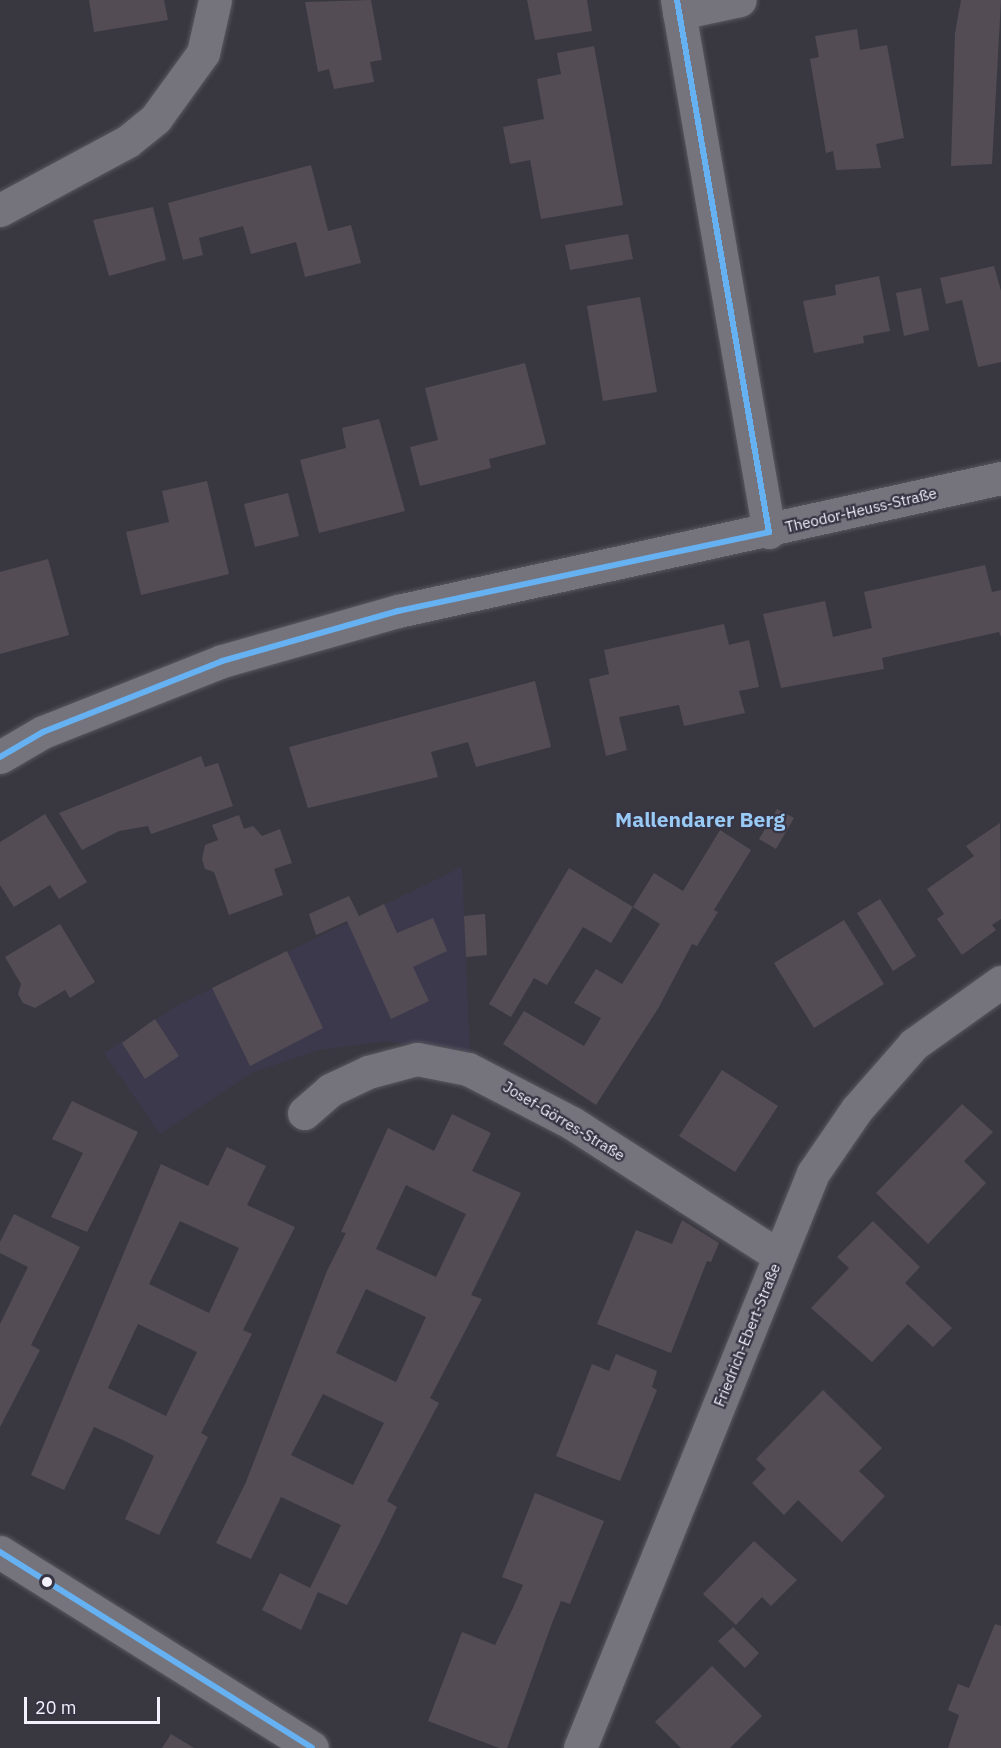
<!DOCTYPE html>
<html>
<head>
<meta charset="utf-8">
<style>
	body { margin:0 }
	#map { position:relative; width:1001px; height:1748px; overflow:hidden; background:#393840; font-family:"IBM Plex Sans",sans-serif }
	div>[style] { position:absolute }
	.built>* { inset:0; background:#3c394d }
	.building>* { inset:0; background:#534c55 }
	.roads { filter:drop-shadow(0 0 2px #58575e) drop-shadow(0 0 2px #58575e) }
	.minor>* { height:33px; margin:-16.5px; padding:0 16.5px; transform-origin:16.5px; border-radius:16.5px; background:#75747c }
	.bus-1>* { height:6px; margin:-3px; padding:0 3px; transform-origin:3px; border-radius:3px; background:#66b1f2 }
	.dots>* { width:16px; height:16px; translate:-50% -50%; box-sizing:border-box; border:3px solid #373444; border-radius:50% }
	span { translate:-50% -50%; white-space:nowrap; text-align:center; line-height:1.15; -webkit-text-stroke:4.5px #373444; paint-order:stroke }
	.street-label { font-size:15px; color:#f3f1fc }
	.district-label { font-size:21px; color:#99caf5; font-weight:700 }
	.scale { position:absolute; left:24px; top:1697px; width:136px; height:27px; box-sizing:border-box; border:3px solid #f3f1fc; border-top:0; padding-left:8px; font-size:18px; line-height:21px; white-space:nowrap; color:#f3f1fc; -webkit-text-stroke:4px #373444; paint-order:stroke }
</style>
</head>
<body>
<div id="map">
	<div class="built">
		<i style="clip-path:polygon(462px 867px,470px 1054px,385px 1041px,318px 1050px,251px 1073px,160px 1134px,104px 1053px,180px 1004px)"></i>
	</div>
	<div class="building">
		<i style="clip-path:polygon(89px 0,164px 0,168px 20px,94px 32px)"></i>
		<i style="clip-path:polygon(371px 0,382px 60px,370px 62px,374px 82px,334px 89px,329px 69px,318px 72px,305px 2px)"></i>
		<i style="clip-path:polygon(527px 0,587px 0,592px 31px,535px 40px)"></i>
		<i style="clip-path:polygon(961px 0,1001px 0,992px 164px,951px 166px,955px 33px)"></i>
		<i style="clip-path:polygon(857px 29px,860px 50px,887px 45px,904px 138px,876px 144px,881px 168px,836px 170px,833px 151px,826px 153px,810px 59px,819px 57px,815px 36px)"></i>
		<i style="clip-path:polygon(594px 46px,623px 205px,541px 219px,530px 160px,510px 164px,503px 127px,544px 119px,537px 79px,561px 74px,557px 53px)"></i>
		<i style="clip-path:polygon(311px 165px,328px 231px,351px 225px,361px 263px,305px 277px,296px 242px,251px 254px,243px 226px,199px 238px,203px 255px,183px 260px,168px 203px)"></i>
		<i style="clip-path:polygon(153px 207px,166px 260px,109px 276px,93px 220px)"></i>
		<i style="clip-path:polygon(628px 234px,633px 259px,570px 270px,565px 245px)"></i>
		<i style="clip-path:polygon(994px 266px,1001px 291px,1001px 362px,978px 367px,962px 300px,946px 304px,940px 278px)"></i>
		<i style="clip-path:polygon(879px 276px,890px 331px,863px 336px,864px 343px,814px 353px,803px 301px,836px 295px,835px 285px)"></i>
		<i style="clip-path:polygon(921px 288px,929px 330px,904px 336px,896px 293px)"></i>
		<i style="clip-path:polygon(640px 297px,657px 392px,603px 401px,587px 306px)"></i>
		<i style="clip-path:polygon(525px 363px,546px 444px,489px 459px,491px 468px,420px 486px,410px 447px,438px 440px,425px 388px)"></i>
		<i style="clip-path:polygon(379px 419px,405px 511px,319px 533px,300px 460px,346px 448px,342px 428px)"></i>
		<i style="clip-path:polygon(207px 481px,229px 574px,141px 595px,126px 532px,169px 522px,162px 491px)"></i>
		<i style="clip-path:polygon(288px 493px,299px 536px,255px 547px,244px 504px)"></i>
		<i style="clip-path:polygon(48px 559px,69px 635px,0 654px,0 572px)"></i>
		<i style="clip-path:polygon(985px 565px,992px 592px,1001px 590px,1001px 637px,999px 632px,882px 658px,884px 669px,781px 688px,763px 614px,825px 601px,833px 637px,872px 628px,864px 592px)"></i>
		<i style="clip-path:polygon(724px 624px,729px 645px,749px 640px,759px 687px,739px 691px,745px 713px,684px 726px,679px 705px,619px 717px,627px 750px,606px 756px,589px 679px,609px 674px,604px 650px)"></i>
		<i style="clip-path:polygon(535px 681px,551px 747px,476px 767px,468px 742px,431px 752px,438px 777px,308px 808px,289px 747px)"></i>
		<i style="clip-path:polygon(201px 756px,205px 767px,218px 763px,233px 806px,151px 834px,148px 826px,119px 831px,82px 850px,59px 813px)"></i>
		<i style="clip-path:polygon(777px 809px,794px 818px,776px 849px,759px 839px)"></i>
		<i style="clip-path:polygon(45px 814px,87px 882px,59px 899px,50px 885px,14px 907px,0 885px,0 842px)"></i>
		<i style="clip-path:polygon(239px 815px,244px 829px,253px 826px,262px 836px,280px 829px,292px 863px,274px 869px,283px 895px,229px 915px,214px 872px,205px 869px,202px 859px,205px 845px,218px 840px,212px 825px)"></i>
		<i style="clip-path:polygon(1000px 823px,1001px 919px,992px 925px,996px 930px,962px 955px,937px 919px,944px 914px,927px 889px,974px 856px,966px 846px)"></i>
		<i style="clip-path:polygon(720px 830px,751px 850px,714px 910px,718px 912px,697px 946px,692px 944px,659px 1007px,596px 1105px,503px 1044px,524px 1011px,584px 1046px,601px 1018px,574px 1003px,596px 969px,622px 984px,660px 924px,633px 907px,654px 873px,683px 891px)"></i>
		<i style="clip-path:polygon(569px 868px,633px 907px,611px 943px,583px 927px,547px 985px,534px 978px,511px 1017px,489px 1004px)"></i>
		<i style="clip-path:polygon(349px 896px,359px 916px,384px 904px,397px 933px,433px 918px,447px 951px,413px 967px,429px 1001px,391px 1019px,347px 921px,316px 935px,309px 914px)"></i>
		<i style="clip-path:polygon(880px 899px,916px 956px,893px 971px,857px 913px)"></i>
		<i style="clip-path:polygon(485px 914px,487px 955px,466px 957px,464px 916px)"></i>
		<i style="clip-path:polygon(844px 920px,884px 984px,814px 1028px,774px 963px)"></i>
		<i style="clip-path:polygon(60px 924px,95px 982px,70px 998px,65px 990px,35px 1008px,23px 1003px,18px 994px,21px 984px,5px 957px)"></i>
		<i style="clip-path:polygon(287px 951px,323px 1028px,250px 1066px,212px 988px)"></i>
		<i style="clip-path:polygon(155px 1019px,179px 1056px,145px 1079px,122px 1043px)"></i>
		<i style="clip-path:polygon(722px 1070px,778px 1106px,735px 1172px,679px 1136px)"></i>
		<i style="clip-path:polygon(72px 1101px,138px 1132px,87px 1232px,51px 1217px,83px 1153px,52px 1139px)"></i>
		<i style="clip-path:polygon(962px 1104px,993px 1132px,964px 1161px,986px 1183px,928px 1244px,876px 1193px)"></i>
		<i style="clip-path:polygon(evenodd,452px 1114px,491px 1133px,472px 1171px,521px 1193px,471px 1295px,482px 1299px,430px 1398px,439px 1403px,387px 1501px,397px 1507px,380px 1542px,347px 1605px,318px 1592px,301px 1630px,262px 1610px,280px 1573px,310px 1588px,341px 1525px,281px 1497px,251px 1559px,216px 1543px,246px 1482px,327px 1271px,346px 1233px,341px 1232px,388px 1128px,434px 1151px,452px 1114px,406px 1185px,466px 1214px,436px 1277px,376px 1249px,406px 1185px,452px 1114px,366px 1289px,426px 1317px,396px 1382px,336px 1353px,366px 1289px,452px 1114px,323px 1394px,384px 1423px,353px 1485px,291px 1455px,323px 1394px)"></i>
		<i style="clip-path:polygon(evenodd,227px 1147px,266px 1166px,247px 1205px,295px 1227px,243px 1330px,252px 1334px,201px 1433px,208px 1437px,159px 1535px,125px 1519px,154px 1456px,125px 1441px,94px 1427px,64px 1490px,31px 1475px,161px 1164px,208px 1186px,227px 1147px,180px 1221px,239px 1248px,209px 1313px,149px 1284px,180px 1221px,227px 1147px,138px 1324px,197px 1352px,166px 1416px,108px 1388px,138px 1324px)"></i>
		<i style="clip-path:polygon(14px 1214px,80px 1247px,31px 1345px,40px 1350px,0 1427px,0 1324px,28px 1267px,0 1253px,0 1242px)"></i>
		<i style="clip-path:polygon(682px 1220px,719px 1243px,711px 1262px,707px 1261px,671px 1353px,597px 1324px,636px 1230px,672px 1244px)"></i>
		<i style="clip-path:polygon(873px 1221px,920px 1267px,905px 1283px,952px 1328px,933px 1347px,908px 1324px,872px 1362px,811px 1308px,849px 1268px,837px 1257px)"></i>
		<i style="clip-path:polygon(616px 1354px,657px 1371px,652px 1387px,657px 1390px,620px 1481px,556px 1456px,592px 1364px,609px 1371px)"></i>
		<i style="clip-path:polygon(823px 1390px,882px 1448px,859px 1471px,885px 1496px,842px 1542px,798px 1500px,784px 1515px,752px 1483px,766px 1469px,756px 1459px)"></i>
		<i style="clip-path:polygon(535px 1493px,604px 1521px,570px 1604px,561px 1601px,552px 1623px,507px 1748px,499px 1748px,428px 1721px,462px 1632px,495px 1645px,513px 1608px,523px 1585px,502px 1577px)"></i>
		<i style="clip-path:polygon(754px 1541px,797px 1580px,771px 1606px,762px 1597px,736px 1625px,703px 1594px)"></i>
		<i style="clip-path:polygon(995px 1624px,1001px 1626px,1001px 1748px,948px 1748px,959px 1715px,948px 1710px,958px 1684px,969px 1688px)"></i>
		<i style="clip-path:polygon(733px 1627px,759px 1653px,745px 1668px,718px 1641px)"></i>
		<i style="clip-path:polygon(712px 1666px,762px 1716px,730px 1748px,681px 1748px,655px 1722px)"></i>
		<i style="clip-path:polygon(171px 1734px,194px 1748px,162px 1748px)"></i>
	</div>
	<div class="roads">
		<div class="minor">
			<i style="left:677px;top:0;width:540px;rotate:80.19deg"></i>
			<i style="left:679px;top:13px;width:62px;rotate:-12deg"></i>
			<i style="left:0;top:210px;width:145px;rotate:-28.3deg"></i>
			<i style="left:128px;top:141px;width:36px;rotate:-39deg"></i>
			<i style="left:156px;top:118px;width:80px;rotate:-54.1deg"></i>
			<i style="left:203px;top:53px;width:54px;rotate:-77.2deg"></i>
			<i style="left:0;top:757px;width:50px;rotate:-30.2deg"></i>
			<i style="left:43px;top:732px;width:193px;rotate:-21.6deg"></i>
			<i style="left:222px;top:661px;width:183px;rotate:-15.9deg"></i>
			<i style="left:398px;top:611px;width:617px;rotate:-12.44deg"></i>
			<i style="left:304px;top:1113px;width:35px;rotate:-41deg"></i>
			<i style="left:330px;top:1090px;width:42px;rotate:-25.3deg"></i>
			<i style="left:368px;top:1072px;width:51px;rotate:-14.9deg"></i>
			<i style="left:417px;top:1059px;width:52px;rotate:11.1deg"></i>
			<i style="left:468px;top:1069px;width:117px;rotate:27.4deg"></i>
			<i style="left:572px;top:1123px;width:245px;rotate:32.7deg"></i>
			<i style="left:0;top:1552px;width:368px;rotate:32.1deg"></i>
			<i style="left:580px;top:1748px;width:620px;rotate:-67.94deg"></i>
			<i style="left:813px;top:1173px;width:78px;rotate:-55.5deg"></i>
			<i style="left:857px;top:1109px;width:86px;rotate:-48.8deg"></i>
			<i style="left:914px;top:1044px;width:107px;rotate:-35.5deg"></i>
		</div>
	</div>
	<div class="bus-1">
		<i style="left:677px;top:0;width:540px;rotate:80.19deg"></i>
		<i style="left:0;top:757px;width:50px;rotate:-30.2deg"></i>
		<i style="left:43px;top:732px;width:193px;rotate:-21.6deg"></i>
		<i style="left:222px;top:661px;width:183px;rotate:-15.9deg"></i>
		<i style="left:398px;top:611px;width:379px;rotate:-12deg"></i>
		<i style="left:0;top:1552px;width:368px;rotate:32.1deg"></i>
	</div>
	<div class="dots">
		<i style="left:47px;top:1582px;background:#f3f1fc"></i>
	</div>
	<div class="street-label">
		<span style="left:861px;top:510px;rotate:-13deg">Theodor-Heuss-Straße</span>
		<span style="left:564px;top:1121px;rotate:31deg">Josef-Görres-Straße</span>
		<span style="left:747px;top:1335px;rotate:-68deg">Friedrich-Ebert-Straße</span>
	</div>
	<div class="district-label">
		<span style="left:700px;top:819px">Mallendarer Berg</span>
	</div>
	<div class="scale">20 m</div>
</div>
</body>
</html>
